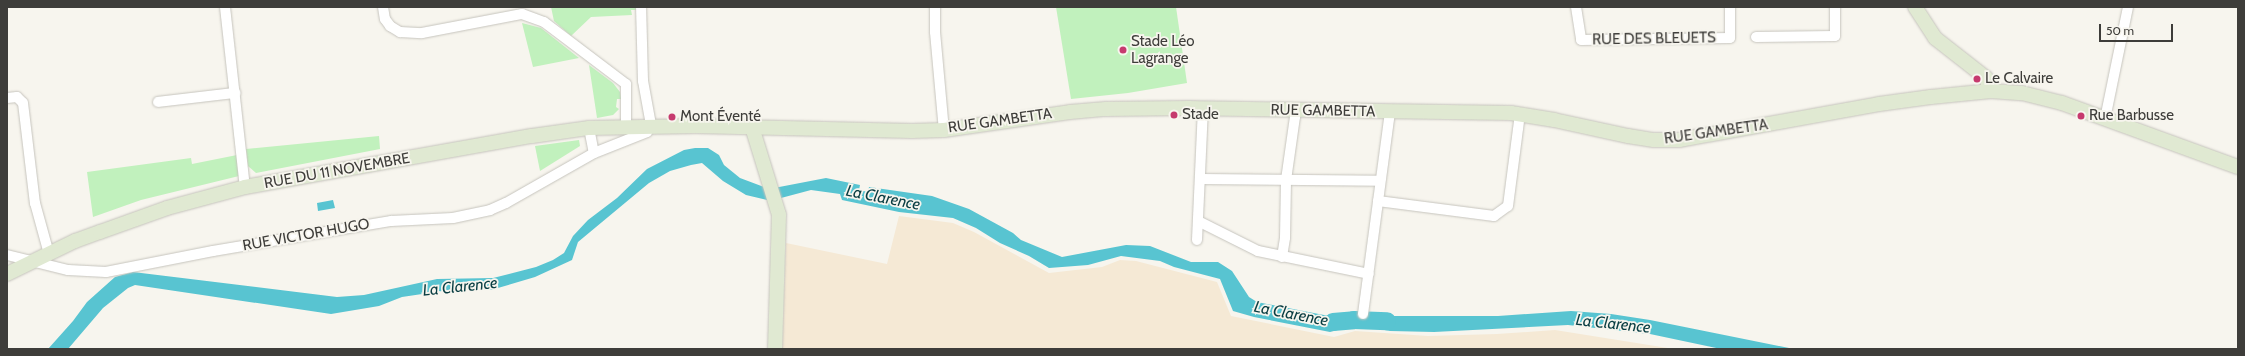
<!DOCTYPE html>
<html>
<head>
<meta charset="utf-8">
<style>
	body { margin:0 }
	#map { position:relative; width:2245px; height:356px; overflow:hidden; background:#f7f5ee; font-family:Cabin,sans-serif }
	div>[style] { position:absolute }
	.industrial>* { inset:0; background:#f5e9d5 }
	.green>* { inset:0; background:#c1f1bd }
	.water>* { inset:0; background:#58c4d1 }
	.river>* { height:18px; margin:-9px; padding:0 9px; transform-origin:9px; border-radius:9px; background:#58c4d1 }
	.roads { filter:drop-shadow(0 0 1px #c6c4bd) drop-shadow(0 0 1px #c6c4bd) }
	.street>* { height:10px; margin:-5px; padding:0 5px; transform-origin:5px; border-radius:5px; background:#fff }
	.secondary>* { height:14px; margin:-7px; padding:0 7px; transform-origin:7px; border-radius:7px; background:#e0e9d2 }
	.dots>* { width:11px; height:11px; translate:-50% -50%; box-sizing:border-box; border:2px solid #f7f5ee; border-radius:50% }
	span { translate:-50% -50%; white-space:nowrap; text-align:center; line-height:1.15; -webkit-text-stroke:3.5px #f7f5ee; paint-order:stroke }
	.street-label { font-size:15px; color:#3e3d3a }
	.poi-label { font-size:15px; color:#3e3d3a }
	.left { translate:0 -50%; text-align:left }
	.water-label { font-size:16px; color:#093d42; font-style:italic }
	.frame { position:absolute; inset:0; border:8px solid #3e3d3a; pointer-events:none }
	.scale { position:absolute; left:2099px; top:24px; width:74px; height:18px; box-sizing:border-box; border:2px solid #3e3d3a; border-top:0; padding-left:5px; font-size:12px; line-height:14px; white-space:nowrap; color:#3e3d3a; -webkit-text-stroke:3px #f7f5ee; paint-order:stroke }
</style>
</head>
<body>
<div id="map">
	<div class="industrial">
		<i style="clip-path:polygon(899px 216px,953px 223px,974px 232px,1049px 273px,1102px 267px,1120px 260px,1136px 261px,1217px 282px,1231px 316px,1334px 337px,1355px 331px,1428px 336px,1497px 334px,1555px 330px,1674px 349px,782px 349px,786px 243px,887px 264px)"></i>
	</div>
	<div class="green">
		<i style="clip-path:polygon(551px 7px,636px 7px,636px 10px,631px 10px,632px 15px,591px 17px,571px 36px,554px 21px)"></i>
		<i style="clip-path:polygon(1056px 7px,1176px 7px,1187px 83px,1128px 93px,1071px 99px)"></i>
		<i style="clip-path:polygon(522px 23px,541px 28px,579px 58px,533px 67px)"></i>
		<i style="clip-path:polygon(589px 65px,613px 83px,620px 92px,621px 99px,617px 99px,616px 107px,619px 109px,613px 115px,597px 118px)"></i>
		<i style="clip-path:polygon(379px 136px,380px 149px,256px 173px,248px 166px,246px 149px)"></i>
		<i style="clip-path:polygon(579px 140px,580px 146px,540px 171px,535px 146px)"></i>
		<i style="clip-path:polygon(237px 155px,239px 176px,141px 200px,93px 217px,87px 172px,191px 158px,192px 164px)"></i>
	</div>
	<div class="water">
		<i style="clip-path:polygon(695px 148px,708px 148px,719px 155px,724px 165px,740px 178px,764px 187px,771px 201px,746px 195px,723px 181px,702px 163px,691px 165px,670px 171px,649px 183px,578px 242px,572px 260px,535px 277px,491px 290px,449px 290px,402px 297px,379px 306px,331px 314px,135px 285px,128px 288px,103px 308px,68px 349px,48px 349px,73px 321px,87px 302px,115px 277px,133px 272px,337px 297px,364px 295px,437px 279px,493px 278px,536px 267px,553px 260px,564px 253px,573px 236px,588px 220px,617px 198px,647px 169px,684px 150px)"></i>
		<i style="clip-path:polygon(826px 178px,860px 185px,859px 190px,868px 192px,869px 187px,932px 196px,969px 209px,1013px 233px,1021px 240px,1062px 257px,1126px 245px,1150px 246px,1191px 262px,1218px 262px,1232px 271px,1249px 297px,1257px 302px,1329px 316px,1358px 316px,1357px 325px,1330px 332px,1254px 317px,1233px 311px,1220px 279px,1174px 267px,1160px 261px,1121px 256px,1088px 265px,1049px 268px,1029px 256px,1000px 243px,976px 228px,953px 218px,899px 212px,842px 200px,840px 194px,811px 190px,781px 198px,774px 188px)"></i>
		<i style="clip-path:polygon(333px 200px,335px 208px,318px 211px,317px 203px)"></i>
		<i style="clip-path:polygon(1571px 311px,1611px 314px,1650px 320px,1794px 349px,1721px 349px,1650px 334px,1568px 325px,1434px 332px,1390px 331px,1362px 326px,1364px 316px,1498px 316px)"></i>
	</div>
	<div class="river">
		<i style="left:1333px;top:322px;width:21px;rotate:-5deg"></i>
		<i style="left:1354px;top:320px;width:33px;rotate:2deg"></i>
	</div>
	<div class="roads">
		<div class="street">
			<i style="left:225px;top:7px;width:181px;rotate:83.7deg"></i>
			<i style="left:383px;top:7px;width:12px;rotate:81deg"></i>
			<i style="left:385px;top:19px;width:9px;rotate:54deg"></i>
			<i style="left:390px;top:26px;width:12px;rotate:31deg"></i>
			<i style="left:400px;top:32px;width:22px;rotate:3deg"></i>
			<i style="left:422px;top:33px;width:102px;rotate:-10.8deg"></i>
			<i style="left:522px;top:14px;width:23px;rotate:20deg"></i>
			<i style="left:544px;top:22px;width:103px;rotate:37.1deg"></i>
			<i style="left:935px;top:7px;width:25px;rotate:90deg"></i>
			<i style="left:935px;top:32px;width:98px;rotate:84.8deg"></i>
			<i style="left:1576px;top:7px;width:33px;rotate:81deg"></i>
			<i style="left:1581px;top:40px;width:149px;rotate:-0.8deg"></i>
			<i style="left:1730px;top:38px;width:31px;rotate:-90deg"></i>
			<i style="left:1756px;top:37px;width:79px;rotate:-0.7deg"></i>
			<i style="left:1835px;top:36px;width:29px;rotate:-90deg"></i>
			<i style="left:7px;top:98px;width:10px;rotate:-6deg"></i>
			<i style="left:17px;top:97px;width:8px;rotate:45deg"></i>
			<i style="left:23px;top:103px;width:101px;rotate:83.2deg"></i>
			<i style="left:35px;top:203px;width:53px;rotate:74.6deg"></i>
			<i style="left:158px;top:102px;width:78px;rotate:-6.7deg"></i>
			<i style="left:2105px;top:119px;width:114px;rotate:-78.4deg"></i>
			<i style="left:626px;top:126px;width:42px;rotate:-90deg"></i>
			<i style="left:589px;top:128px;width:25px;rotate:79deg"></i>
			<i style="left:1201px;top:179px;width:179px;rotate:0.6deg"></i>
			<i style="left:1378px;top:201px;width:117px;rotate:7.4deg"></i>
			<i style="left:1494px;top:216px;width:17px;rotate:-36deg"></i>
			<i style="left:1508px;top:206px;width:93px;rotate:-82.6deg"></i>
			<i style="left:1198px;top:221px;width:67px;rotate:26.6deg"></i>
			<i style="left:1258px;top:251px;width:113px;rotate:11.7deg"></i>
			<i style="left:1197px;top:240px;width:132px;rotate:-87.4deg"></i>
			<i style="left:7px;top:255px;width:63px;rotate:13.8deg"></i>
			<i style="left:68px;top:270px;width:38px;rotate:3deg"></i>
			<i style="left:106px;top:272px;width:109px;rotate:-11.1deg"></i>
			<i style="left:213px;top:251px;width:181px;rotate:-9.6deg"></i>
			<i style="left:391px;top:221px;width:62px;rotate:-2.8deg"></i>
			<i style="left:453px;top:218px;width:38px;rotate:-12deg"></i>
			<i style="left:490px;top:210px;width:17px;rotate:-24deg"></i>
			<i style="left:506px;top:203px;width:101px;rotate:-29.6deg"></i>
			<i style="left:594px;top:153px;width:57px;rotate:-21.6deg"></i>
			<i style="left:647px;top:132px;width:8px;rotate:-60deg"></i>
			<i style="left:651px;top:125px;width:45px;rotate:-100.3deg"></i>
			<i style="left:643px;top:81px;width:74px;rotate:-91.5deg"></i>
			<i style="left:1282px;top:257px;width:19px;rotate:-81deg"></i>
			<i style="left:1285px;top:238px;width:58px;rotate:-89deg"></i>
			<i style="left:1286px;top:180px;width:64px;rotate:-81.9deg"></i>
			<i style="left:1295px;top:117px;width:7px;rotate:-98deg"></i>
			<i style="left:1363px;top:314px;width:204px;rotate:-82.4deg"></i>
		</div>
		<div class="secondary">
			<i style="left:1915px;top:7px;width:37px;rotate:57deg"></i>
			<i style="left:1935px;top:38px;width:65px;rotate:38.1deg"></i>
			<i style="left:1986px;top:78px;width:14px;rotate:69deg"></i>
			<i style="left:752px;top:127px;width:92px;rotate:72.9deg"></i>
			<i style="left:779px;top:215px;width:134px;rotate:91.7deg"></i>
			<i style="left:7px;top:274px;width:76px;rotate:-25.9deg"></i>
			<i style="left:75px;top:241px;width:27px;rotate:-20deg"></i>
			<i style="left:100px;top:232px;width:71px;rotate:-19.7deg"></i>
			<i style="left:167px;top:208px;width:81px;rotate:-15.1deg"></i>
			<i style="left:245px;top:187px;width:291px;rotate:-10.1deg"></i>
			<i style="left:532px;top:136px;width:58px;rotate:-8deg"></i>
			<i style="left:589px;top:128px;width:107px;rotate:-1.1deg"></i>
			<i style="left:696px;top:126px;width:216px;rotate:1.3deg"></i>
			<i style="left:912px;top:131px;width:32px;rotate:-2deg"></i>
			<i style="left:944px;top:130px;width:127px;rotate:-8.1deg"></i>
			<i style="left:1070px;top:112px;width:36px;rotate:-5deg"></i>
			<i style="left:1106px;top:109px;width:83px;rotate:-0.7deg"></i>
			<i style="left:1189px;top:108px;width:322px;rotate:0.9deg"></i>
			<i style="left:1511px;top:113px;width:44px;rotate:9.2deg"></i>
			<i style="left:1554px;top:120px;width:76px;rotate:12.2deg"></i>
			<i style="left:1628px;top:136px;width:26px;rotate:9deg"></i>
			<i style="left:1654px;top:140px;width:25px"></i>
			<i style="left:1679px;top:140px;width:203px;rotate:-10.2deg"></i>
			<i style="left:1879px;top:104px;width:52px;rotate:-7.7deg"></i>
			<i style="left:1931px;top:97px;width:60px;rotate:-5.7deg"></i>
			<i style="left:1991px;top:91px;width:31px;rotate:4deg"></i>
			<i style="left:2022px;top:93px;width:41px;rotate:14deg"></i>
			<i style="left:2062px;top:103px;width:187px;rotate:20deg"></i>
		</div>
	</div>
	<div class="dots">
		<i style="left:1123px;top:50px;background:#c63a6e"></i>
		<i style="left:1977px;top:79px;background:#c63a6e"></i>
		<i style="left:1174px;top:115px;background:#c63a6e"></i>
		<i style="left:2081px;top:116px;background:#c63a6e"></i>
		<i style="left:672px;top:117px;background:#c63a6e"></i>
	</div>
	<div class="street-label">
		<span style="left:1654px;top:39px;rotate:-1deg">RUE DES BLEUETS</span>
		<span style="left:1323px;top:111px;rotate:1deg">RUE GAMBETTA</span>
		<span style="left:1000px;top:121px;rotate:-8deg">RUE GAMBETTA</span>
		<span style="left:1716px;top:132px;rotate:-8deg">RUE GAMBETTA</span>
		<span style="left:337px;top:171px;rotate:-10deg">RUE DU 11 NOVEMBRE</span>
		<span style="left:306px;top:235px;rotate:-10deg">RUE VICTOR HUGO</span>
	</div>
	<div class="poi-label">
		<span class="left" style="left:1131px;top:50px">Stade Léo<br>Lagrange</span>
		<span class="left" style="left:1985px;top:79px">Le Calvaire</span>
		<span class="left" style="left:1182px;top:115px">Stade</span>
		<span class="left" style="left:2089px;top:116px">Rue Barbusse</span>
		<span class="left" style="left:680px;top:117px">Mont Éventé</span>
	</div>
	<div class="water-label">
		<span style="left:883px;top:198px;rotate:11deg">La Clarence</span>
		<span style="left:460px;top:287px;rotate:-6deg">La Clarence</span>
		<span style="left:1291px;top:314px;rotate:11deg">La Clarence</span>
		<span style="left:1613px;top:324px;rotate:6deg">La Clarence</span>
	</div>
	<div class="frame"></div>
	<div class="scale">50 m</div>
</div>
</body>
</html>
